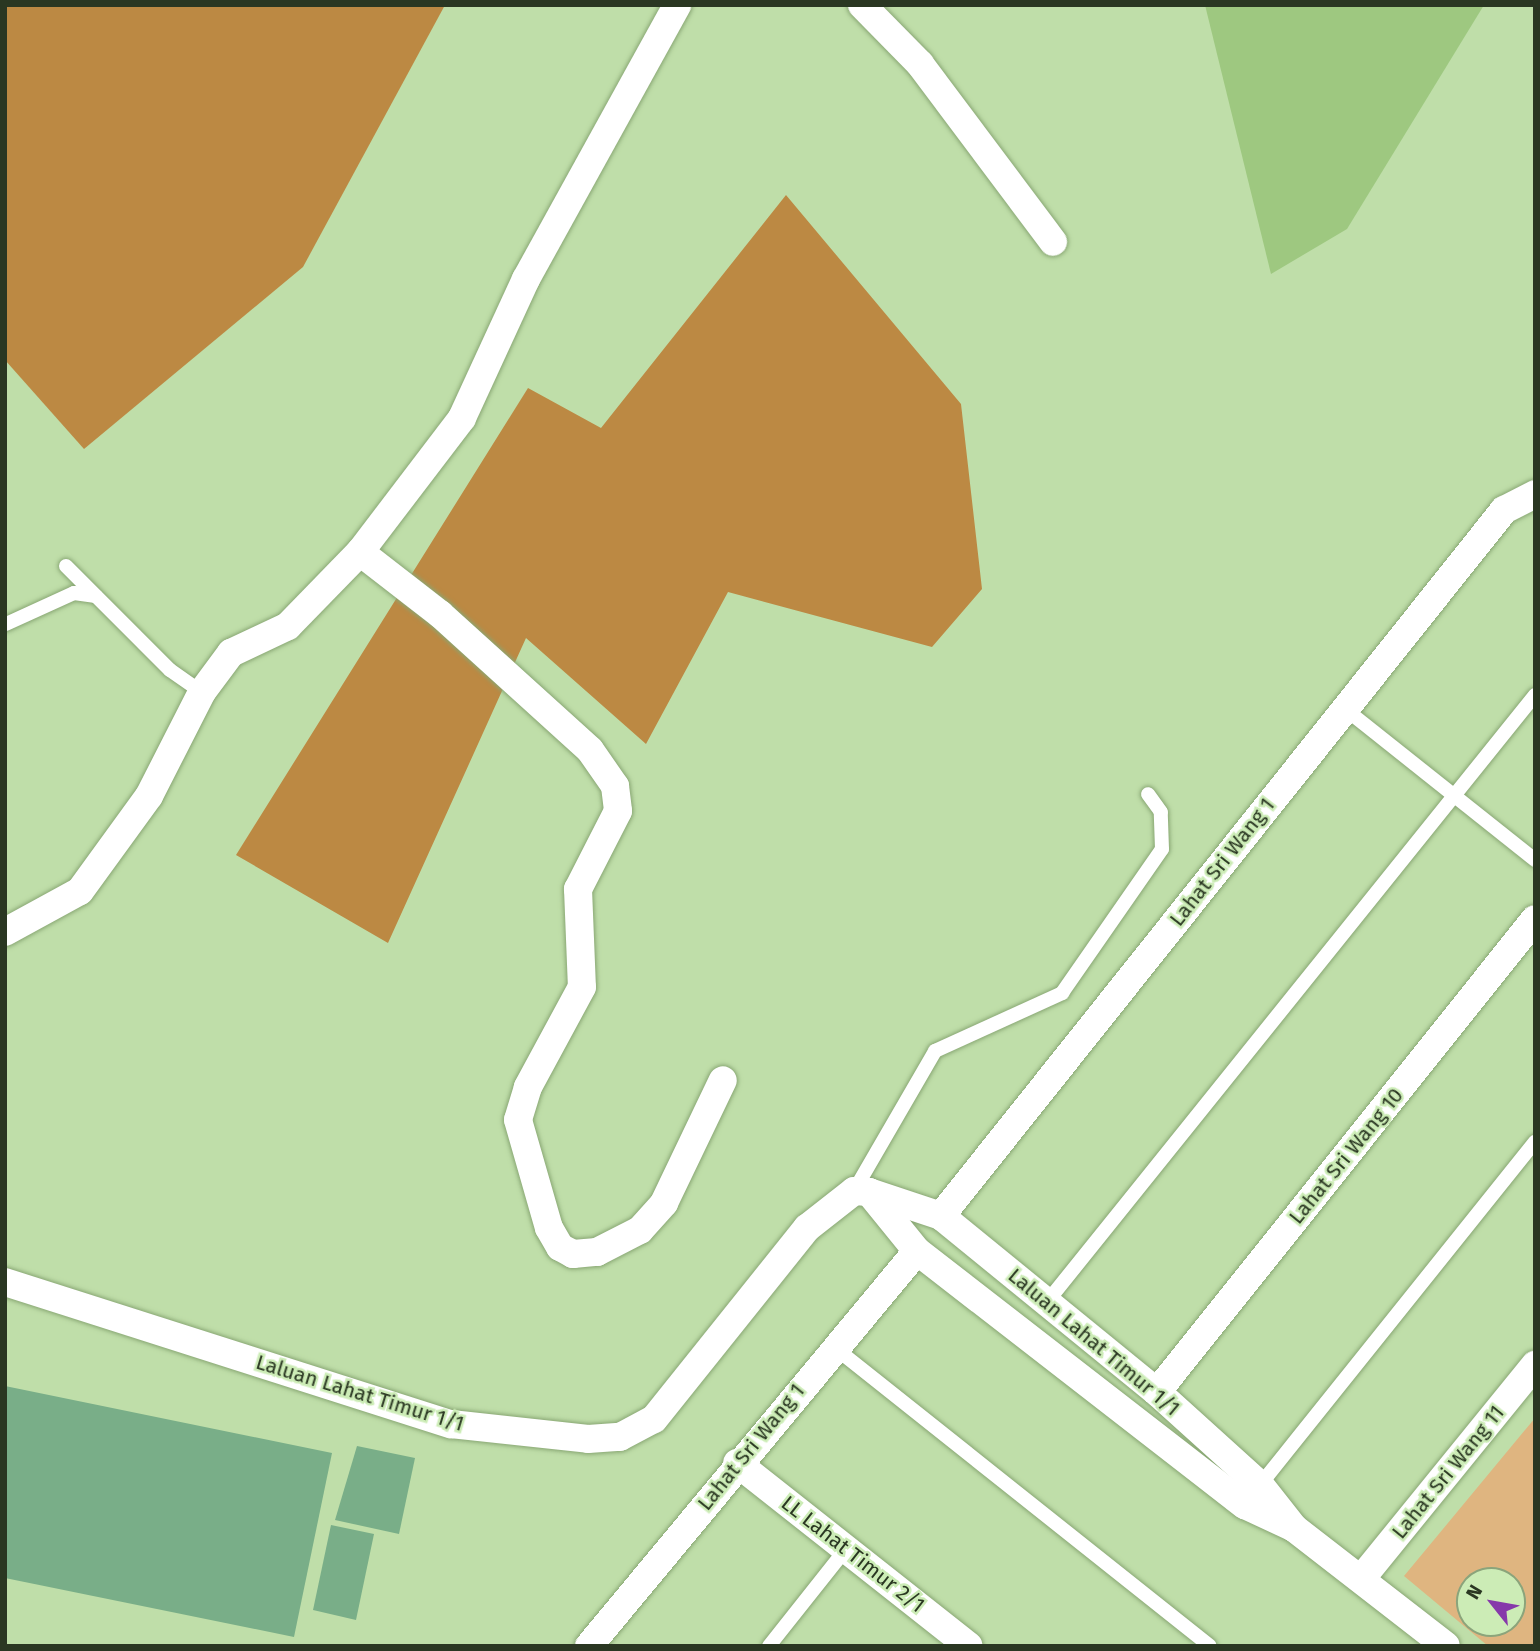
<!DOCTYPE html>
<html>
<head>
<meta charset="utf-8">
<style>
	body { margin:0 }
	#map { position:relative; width:1540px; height:1651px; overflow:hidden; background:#bfdea9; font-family:"Fira Sans",sans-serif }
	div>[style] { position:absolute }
	.green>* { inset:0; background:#dfb580 }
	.forest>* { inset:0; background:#bc8943 }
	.water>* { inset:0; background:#9ec880 }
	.building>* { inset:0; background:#79ae88 }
	.roads { filter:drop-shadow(0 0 2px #89a774) drop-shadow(0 0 2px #89a774) }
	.lane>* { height:14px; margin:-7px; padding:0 7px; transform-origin:7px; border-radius:7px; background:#fff }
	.street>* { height:28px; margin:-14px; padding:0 14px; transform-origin:14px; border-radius:14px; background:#fff }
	span { translate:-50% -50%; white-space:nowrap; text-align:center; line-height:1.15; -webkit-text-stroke:5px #ccecb6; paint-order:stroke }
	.street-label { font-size:21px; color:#2a3722 }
	.frame { position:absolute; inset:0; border:7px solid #2a3722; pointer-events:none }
	.north { position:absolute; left:1456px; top:1567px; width:70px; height:70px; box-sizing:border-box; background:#ccecb6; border:2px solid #8ba47b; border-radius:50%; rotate:301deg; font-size:19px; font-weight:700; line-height:28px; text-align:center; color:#2a3722 }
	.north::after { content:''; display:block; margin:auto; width:24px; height:32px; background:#8639aa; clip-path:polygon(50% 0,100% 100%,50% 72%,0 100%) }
</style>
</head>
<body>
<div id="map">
	<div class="green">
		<i style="clip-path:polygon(evenodd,1535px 1418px,1535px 1646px,1488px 1646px,1404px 1576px,1535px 1418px,1470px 1581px,1512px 1581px,1512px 1623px,1470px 1623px,1470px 1581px)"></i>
	</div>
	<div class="forest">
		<i style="clip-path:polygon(5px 5px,445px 5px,303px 267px,84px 449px,5px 360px)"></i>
		<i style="clip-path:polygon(786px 195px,961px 404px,982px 589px,932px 647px,728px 592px,646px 744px,526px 638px,388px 943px,236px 855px,528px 388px,601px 428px)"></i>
	</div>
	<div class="water">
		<i style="clip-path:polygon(1205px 5px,1484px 5px,1347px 229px,1271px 274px)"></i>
	</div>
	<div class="building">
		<i style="clip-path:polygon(5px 1386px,332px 1453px,294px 1637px,5px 1578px)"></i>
		<i style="clip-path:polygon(357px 1446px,415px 1458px,399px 1534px,335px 1520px)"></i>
		<i style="clip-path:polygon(331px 1525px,374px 1534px,356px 1620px,313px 1610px)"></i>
	</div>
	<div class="roads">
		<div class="lane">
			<i style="left:66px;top:566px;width:147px;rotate:45deg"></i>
			<i style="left:170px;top:670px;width:39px;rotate:35deg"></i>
			<i style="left:6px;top:624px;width:75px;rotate:-24.5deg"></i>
			<i style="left:74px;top:593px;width:22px;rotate:8deg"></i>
			<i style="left:1344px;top:708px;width:244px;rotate:38.5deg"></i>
			<i style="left:854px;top:1191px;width:162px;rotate:-59.9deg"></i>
			<i style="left:935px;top:1051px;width:140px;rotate:-24.5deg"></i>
			<i style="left:1062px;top:993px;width:175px;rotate:-55.2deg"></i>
			<i style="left:1162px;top:849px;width:37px;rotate:-92deg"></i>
			<i style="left:1161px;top:812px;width:22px;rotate:-126deg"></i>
			<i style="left:1047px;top:1302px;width:779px;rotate:-51.2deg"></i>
			<i style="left:834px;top:1347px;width:480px;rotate:38.5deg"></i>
			<i style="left:1260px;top:1485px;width:440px;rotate:-51.3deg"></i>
			<i style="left:769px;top:1646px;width:124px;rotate:-51.6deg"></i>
		</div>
		<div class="street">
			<i style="left:862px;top:5px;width:83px;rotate:45.5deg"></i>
			<i style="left:920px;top:64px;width:222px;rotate:53.2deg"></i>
			<i style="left:360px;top:552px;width:101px;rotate:37.8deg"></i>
			<i style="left:440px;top:614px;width:202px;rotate:42.2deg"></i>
			<i style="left:590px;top:750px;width:44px;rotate:55.2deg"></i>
			<i style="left:615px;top:786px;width:25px;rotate:83deg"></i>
			<i style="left:618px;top:811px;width:88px;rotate:117.1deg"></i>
			<i style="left:578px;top:889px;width:98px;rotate:87.7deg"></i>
			<i style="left:582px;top:987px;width:114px;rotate:118.4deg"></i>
			<i style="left:528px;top:1087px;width:34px;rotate:107deg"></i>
			<i style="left:518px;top:1120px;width:112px;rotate:74deg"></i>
			<i style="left:549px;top:1228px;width:22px;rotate:60deg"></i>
			<i style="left:560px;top:1247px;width:15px;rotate:28deg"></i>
			<i style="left:573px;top:1254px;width:24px;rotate:-5deg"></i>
			<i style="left:597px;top:1252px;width:48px;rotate:-27.1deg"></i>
			<i style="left:640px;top:1230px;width:36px;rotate:-48deg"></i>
			<i style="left:664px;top:1203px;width:136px;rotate:-64.4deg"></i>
			<i style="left:5px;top:932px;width:85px;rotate:-28.7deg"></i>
			<i style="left:80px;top:891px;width:117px;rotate:-54deg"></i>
			<i style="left:149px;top:796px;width:117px;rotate:-63deg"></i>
			<i style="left:202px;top:692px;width:49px;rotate:-53.4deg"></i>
			<i style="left:231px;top:653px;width:63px;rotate:-25.3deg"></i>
			<i style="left:288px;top:626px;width:103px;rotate:-45.8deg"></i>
			<i style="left:360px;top:552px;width:168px;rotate:-52.7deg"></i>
			<i style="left:462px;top:418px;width:153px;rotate:-65.3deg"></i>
			<i style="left:526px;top:279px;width:313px;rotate:-61.1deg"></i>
			<i style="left:869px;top:1192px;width:76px;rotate:50.9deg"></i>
			<i style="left:917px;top:1251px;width:415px;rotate:37.8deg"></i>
			<i style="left:1245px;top:1505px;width:54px;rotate:25.1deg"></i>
			<i style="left:1294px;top:1528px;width:192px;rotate:37.8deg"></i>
			<i style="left:941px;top:1216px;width:903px;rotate:-51.43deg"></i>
			<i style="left:1504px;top:510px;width:35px;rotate:-27deg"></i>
			<i style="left:5px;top:1282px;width:468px;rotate:17.7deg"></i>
			<i style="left:451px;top:1424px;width:138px;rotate:6.2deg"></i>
			<i style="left:588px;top:1439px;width:32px;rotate:-4deg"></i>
			<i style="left:620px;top:1437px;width:38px;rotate:-28deg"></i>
			<i style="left:654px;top:1419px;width:245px;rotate:-51.3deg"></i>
			<i style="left:807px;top:1228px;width:60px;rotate:-38.2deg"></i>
			<i style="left:854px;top:1191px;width:15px;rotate:4deg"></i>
			<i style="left:869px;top:1192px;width:76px;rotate:18.4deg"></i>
			<i style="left:941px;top:1216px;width:279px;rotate:39.2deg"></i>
			<i style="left:1157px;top:1392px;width:139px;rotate:42.1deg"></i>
			<i style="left:1260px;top:1485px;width:55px;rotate:51.7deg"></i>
			<i style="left:1157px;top:1392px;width:605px;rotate:-51.37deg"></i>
			<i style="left:737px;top:1463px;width:295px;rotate:38.3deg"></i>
			<i style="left:1361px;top:1579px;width:276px;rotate:-50.9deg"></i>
			<i style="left:589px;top:1646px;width:513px;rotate:-50.29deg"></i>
		</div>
	</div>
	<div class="street-label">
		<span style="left:1222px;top:862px;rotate:-52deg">Lahat Sri Wang 1</span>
		<span style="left:1346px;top:1156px;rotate:-51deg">Lahat Sri Wang 10</span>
		<span style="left:1094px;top:1342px;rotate:40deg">Laluan Lahat Timur 1/1</span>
		<span style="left:360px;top:1393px;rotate:17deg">Laluan Lahat Timur 1/1</span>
		<span style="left:751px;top:1447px;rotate:-51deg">Lahat Sri Wang 1</span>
		<span style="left:1448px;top:1472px;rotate:-51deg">Lahat Sri Wang 11</span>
		<span style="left:853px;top:1554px;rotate:38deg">LL Lahat Timur 2/1</span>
	</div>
	<div class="frame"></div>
	<div class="north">N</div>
</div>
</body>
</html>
